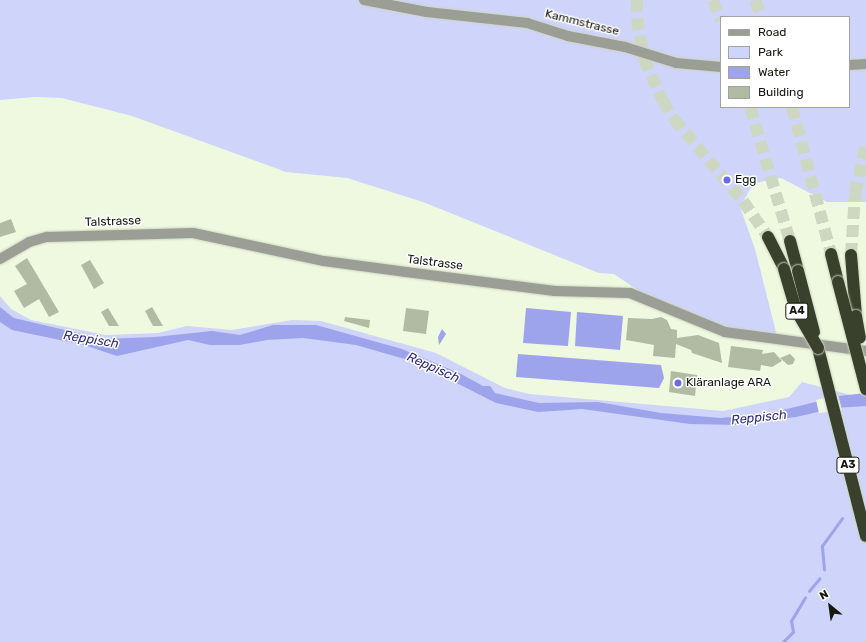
<!DOCTYPE html>
<html>
<head>
<meta charset="utf-8">
<style>
	body { margin:0 }
	#map { position:relative; width:866px; height:642px; overflow:hidden; background:#eff9e0; font-family:Rubik,sans-serif }
	div>[style] { position:absolute }
	.green>* { inset:0; background:#cfd4fb }
	.water>* { inset:0; background:#9da4ec }
	.pier>* { inset:0; background:#eff9e0 }
	.stream>* { height:2.5px; margin:-1.25px; padding:0 1.25px; transform-origin:1.25px; border-radius:1.25px; background:#9da4ec }
	.building>* { inset:0; background:#b1baa3 }
	.highway-tunnel>* { height:12px; margin-top:-6px; transform-origin:0; background:repeating-linear-gradient(90deg,#ced7c1 0 12px,transparent 0 18px) }
	.roads { filter:drop-shadow(0 0 1px #ccd5bf) drop-shadow(0 0 1px #ccd5bf) }
	.minor>* { height:10px; margin:-5px; padding:0 5px; transform-origin:5px; border-radius:5px; background:#9a9e94 }
	.highway>* { height:12px; margin:-6px; padding:0 6px; transform-origin:6px; border-radius:6px; background:#39402c }
	.bridges { filter:drop-shadow(0 0 1px #ccd5bf) drop-shadow(0 0 1px #ccd5bf) }
	.highway-bridge>* { height:12px; margin:-6px; padding:0 6px; transform-origin:6px; border-radius:6px; background:#39402c }
	.dots>* { width:11px; height:11px; translate:-50% -50%; box-sizing:border-box; border:2px solid #fff; border-radius:50% }
	span { translate:-50% -50%; white-space:nowrap; text-align:center; line-height:1.15; -webkit-text-stroke:3px #fff; paint-order:stroke }
	.shield-label span { padding:1px 3px; background:#fff; border:1px solid; border-radius:3px; -webkit-text-stroke-width:0 }
	.shield-label { font-size:11px; color:#151810; font-weight:700 }
	.street-label { font-size:12px; color:#151810 }
	.poi-label { font-size:12px; color:#151810 }
	.left { translate:0 -50%; text-align:left }
	.water-label { font-size:13px; color:#2f2b7d; font-style:italic }
	.legend { position:absolute; left:720px; top:16px; width:130px; height:92px; box-sizing:border-box; background:#fff; border:1px solid #a1a39f; margin:0; padding:5px 7px; list-style:none; font-size:12px; color:#151810 }
	.legend li { display:flex; align-items:center; gap:8px; height:20px }
	.legend b { width:20px; border:1px solid #a1a39f }
	.north { position:absolute; left:810px; top:586px; width:40px; height:40px; -webkit-text-stroke:3px #fff; paint-order:stroke; rotate:331deg; font-size:11px; font-weight:700; line-height:16px; text-align:center; color:#151810 }
	.north::after { content:''; display:block; margin:auto; width:14px; height:18px; background:#151810; clip-path:polygon(50% 0,100% 100%,50% 72%,0 100%) }
</style>
</head>
<body>
<div id="map">
	<div class="green">
		<i style="clip-path:polygon(evenodd,0 0,866px 0,866px 202px,827px 202px,781px 178px,754px 183px,740px 207px,755px 249px,777px 336px,736px 330px,703px 321px,639px 291px,614px 274px,599px 273px,423px 202px,347px 178px,286px 172px,132px 116px,62px 98px,35px 97px,0 100px,0 0,721px 17px,849px 17px,849px 107px,721px 107px,721px 17px)"></i>
		<i style="clip-path:polygon(0 296px,11px 309px,31px 320px,106px 335px,158px 333px,187px 326px,232px 330px,292px 320px,321px 321px,436px 353px,505px 388px,529px 394px,723px 411px,789px 397px,802px 382px,866px 399px,866px 642px,0 642px)"></i>
	</div>
	<div class="water">
		<i style="clip-path:polygon(0 307px,14px 318px,103px 339px,155px 337px,212px 331px,240px 335px,273px 325px,316px 325px,402px 349px,461px 374px,483px 386px,490px 386px,495px 393px,539px 403px,598px 402px,661px 413px,721px 418px,775px 412px,839px 396px,866px 393px,866px 406px,835px 408px,796px 417px,739px 425px,690px 424px,582px 409px,538px 412px,496px 403px,415px 362px,356px 345px,303px 338px,267px 340px,240px 345px,210px 345px,188px 340px,117px 356px,84px 345px,12px 330px,0 322px)"></i>
		<i style="clip-path:polygon(526px 308px,571px 312px,568px 346px,523px 343px)"></i>
		<i style="clip-path:polygon(577px 312px,623px 316px,620px 350px,575px 346px)"></i>
		<i style="clip-path:polygon(442px 329px,446px 334px,439px 345px,438px 337px)"></i>
		<i style="clip-path:polygon(518px 354px,661px 365px,664px 378px,659px 388px,516px 377px)"></i>
	</div>
	<div class="pier">
		<i style="clip-path:polygon(838px 395px,842px 410px,819px 413px,816px 400px)"></i>
	</div>
	<div class="stream">
		<i style="left:824px;top:570px;width:24px;rotate:-95deg"></i>
		<i style="left:822px;top:546px;width:34px;rotate:-54deg"></i>
		<i style="left:809px;top:591px;width:16px;rotate:-50deg"></i>
		<i style="left:783px;top:642px;width:14px;rotate:-45deg"></i>
		<i style="left:793px;top:632px;width:11px;rotate:-100deg"></i>
		<i style="left:791px;top:621px;width:27px;rotate:-59deg"></i>
	</div>
	<div class="building">
		<i style="clip-path:polygon(11px 219px,16px 232px,0 237px,0 223px)"></i>
		<i style="clip-path:polygon(27px 258px,59px 312px,49px 317px,39px 299px,24px 308px,14px 291px,27px 284px,15px 266px)"></i>
		<i style="clip-path:polygon(90px 260px,104px 283px,94px 289px,81px 265px)"></i>
		<i style="clip-path:polygon(152px 307px,163px 326px,153px 326px,145px 311px)"></i>
		<i style="clip-path:polygon(108px 308px,119px 326px,109px 326px,101px 312px)"></i>
		<i style="clip-path:polygon(406px 308px,429px 311px,426px 334px,403px 331px)"></i>
		<i style="clip-path:polygon(345px 317px,370px 320px,369px 328px,344px 321px)"></i>
		<i style="clip-path:polygon(661px 317px,667px 320px,671px 329px,677px 330px,677px 338px,698px 335px,719px 343px,722px 363px,692px 353px,691px 350px,676px 344px,675px 358px,653px 356px,654px 345px,626px 340px,628px 318px,652px 319px)"></i>
		<i style="clip-path:polygon(731px 346px,763px 350px,762px 354px,774px 352px,782px 361px,772px 367px,761px 365px,760px 371px,728px 367px)"></i>
		<i style="clip-path:polygon(790px 354px,795px 359px,793px 364px,788px 365px,780px 358px)"></i>
		<i style="clip-path:polygon(671px 371px,697px 375px,695px 396px,669px 392px)"></i>
	</div>
	<div class="highway-tunnel">
		<i style="left:637px;top:0;width:18px;rotate:90deg"></i>
		<i style="left:637px;top:18px;width:42px;rotate:80.3deg"></i>
		<i style="left:644px;top:59px;width:46px;rotate:65.7deg"></i>
		<i style="left:663px;top:101px;width:21px;rotate:59deg"></i>
		<i style="left:674px;top:119px;width:107px;rotate:49.9deg"></i>
		<i style="left:743px;top:201px;width:44px;rotate:55.2deg"></i>
		<i style="left:713px;top:0;width:22px;rotate:68deg"></i>
		<i style="left:755px;top:0;width:18px;rotate:68deg"></i>
		<i style="left:750px;top:107px;width:140px;rotate:73.4deg"></i>
		<i style="left:792px;top:107px;width:152px;rotate:75.1deg"></i>
		<i style="left:851px;top:255px;width:61px;rotate:-86.2deg"></i>
		<i style="left:855px;top:194px;width:50px;rotate:-77.3deg"></i>
	</div>
	<div class="roads">
		<div class="minor">
			<i style="left:364px;top:0;width:64px;rotate:10.8deg"></i>
			<i style="left:427px;top:12px;width:101px;rotate:6.3deg"></i>
			<i style="left:527px;top:23px;width:43px;rotate:17.6deg"></i>
			<i style="left:568px;top:36px;width:58px;rotate:10.9deg"></i>
			<i style="left:625px;top:47px;width:53px;rotate:17.4deg"></i>
			<i style="left:676px;top:63px;width:45px;rotate:5.1deg"></i>
			<i style="left:849px;top:65px;width:17px;rotate:-3deg"></i>
			<i style="left:0;top:259px;width:34px;rotate:-30deg"></i>
			<i style="left:29px;top:242px;width:19px;rotate:-16deg"></i>
			<i style="left:47px;top:237px;width:146px;rotate:-1.6deg"></i>
			<i style="left:193px;top:233px;width:134px;rotate:12.1deg"></i>
			<i style="left:324px;top:261px;width:83px;rotate:7.6deg"></i>
			<i style="left:406px;top:272px;width:150px;rotate:7.3deg"></i>
			<i style="left:555px;top:291px;width:75px;rotate:1.5deg"></i>
			<i style="left:630px;top:293px;width:103px;rotate:22.3deg"></i>
			<i style="left:725px;top:332px;width:142px;rotate:7.7deg"></i>
		</div>
		<div class="highway">
			<i style="left:768px;top:237px;width:36px;rotate:63deg"></i>
			<i style="left:790px;top:241px;width:31px;rotate:75deg"></i>
			<i style="left:831px;top:254px;width:29px;rotate:76deg"></i>
			<i style="left:851px;top:255px;width:61px;rotate:85.3deg"></i>
			<i style="left:818px;top:348px;width:194px;rotate:75.7deg"></i>
		</div>
	</div>
	<div class="bridges">
		<div class="highway-bridge">
			<i style="left:784px;top:269px;width:43px;rotate:73.7deg"></i>
			<i style="left:796px;top:310px;width:44px;rotate:59.9deg"></i>
			<i style="left:798px;top:271px;width:63px;rotate:75.3deg"></i>
			<i style="left:838px;top:282px;width:111px;rotate:75.3deg"></i>
			<i style="left:856px;top:316px;width:22px;rotate:80deg"></i>
		</div>
	</div>
	<div class="dots">
		<i style="left:727px;top:180px;background:#6b6ce5"></i>
		<i style="left:678px;top:383px;background:#6b6ce5"></i>
	</div>
	<div class="shield-label">
		<span style="left:797px;top:311px">A4</span>
		<span style="left:848px;top:465px">A3</span>
	</div>
	<div class="street-label">
		<span style="left:582px;top:23px;rotate:14deg">Kammstrasse</span>
		<span style="left:113px;top:222px;rotate:-2deg">Talstrasse</span>
		<span style="left:435px;top:263px;rotate:7deg">Talstrasse</span>
	</div>
	<div class="poi-label">
		<span class="left" style="left:735px;top:180px">Egg</span>
		<span class="left" style="left:686px;top:383px">Kläranlage ARA</span>
	</div>
	<div class="water-label">
		<span style="left:91px;top:340px;rotate:9deg">Reppisch</span>
		<span style="left:433px;top:368px;rotate:24deg">Reppisch</span>
		<span style="left:759px;top:418px;rotate:-6deg">Reppisch</span>
	</div>
	<ul class="legend">
	<li><b style="height:5px;background:#9a9e94"></b>Road</li>
	<li><b style="height:11px;background:#cfd4fb"></b>Park</li>
	<li><b style="height:11px;background:#9da4ec"></b>Water</li>
	<li><b style="height:11px;background:#b1baa3"></b>Building</li>
	</ul>
	<div class="north">N</div>
</div>
</body>
</html>
